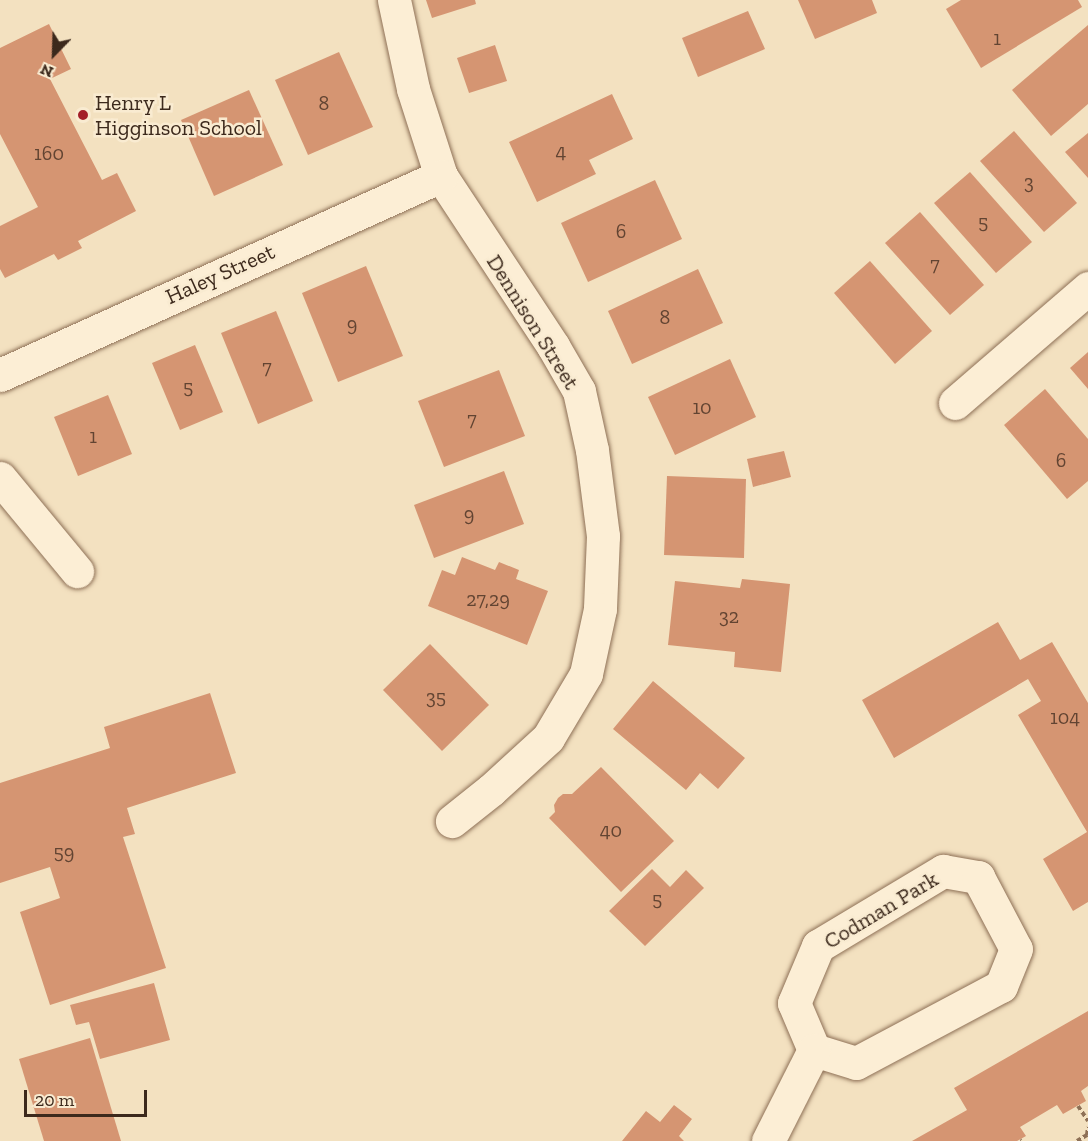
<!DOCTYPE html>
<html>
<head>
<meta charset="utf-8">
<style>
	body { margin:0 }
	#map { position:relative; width:1088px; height:1141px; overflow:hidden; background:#f3e1c0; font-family:"Zilla Slab",serif }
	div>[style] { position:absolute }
	.building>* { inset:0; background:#d59572 }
	.path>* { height:4px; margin-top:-2px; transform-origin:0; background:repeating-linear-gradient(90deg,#8e7056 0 4.5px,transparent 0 7.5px) }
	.roads { filter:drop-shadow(0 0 2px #8e7056) drop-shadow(0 0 2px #8e7056) }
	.street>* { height:33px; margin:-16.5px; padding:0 16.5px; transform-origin:16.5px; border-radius:16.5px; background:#fceed5 }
	.dots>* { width:16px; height:16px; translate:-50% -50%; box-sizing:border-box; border:3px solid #f9ebd1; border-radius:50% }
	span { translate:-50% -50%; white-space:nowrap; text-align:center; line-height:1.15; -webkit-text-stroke:5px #f9ebd1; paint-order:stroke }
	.number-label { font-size:20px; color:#624432 }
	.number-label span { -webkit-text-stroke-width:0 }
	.poi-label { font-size:22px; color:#3c291c }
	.left { translate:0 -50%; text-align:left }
	.street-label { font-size:22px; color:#3c291c }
	.north { position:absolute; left:24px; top:24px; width:60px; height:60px; -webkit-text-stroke:4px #f9ebd1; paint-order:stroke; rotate:203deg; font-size:16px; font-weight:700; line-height:24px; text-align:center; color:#3c291c }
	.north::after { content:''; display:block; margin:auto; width:21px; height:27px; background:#3c291c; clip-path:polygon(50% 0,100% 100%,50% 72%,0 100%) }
	.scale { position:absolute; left:24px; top:1090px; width:123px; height:27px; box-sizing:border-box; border:3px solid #3c291c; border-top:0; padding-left:8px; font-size:18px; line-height:21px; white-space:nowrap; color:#3c291c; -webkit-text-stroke:4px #f9ebd1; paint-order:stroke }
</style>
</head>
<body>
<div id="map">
	<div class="building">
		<i style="clip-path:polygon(426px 0,475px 0,476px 4px,432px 18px)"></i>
		<i style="clip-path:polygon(798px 0,872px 0,877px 13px,815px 39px)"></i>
		<i style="clip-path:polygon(961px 0,1078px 0,1082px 7px,981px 68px,946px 9px)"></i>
		<i style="clip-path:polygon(748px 11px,765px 49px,698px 77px,682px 38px)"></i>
		<i style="clip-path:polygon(49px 24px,71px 69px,50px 79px,102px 180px,117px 173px,136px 211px,78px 241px,82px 248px,58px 260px,54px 254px,5px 278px,0 269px,0 226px,38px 207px,0 134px,0 48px)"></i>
		<i style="clip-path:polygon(1088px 25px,1088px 104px,1051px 136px,1012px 90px)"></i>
		<i style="clip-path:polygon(495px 45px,507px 81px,469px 93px,457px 58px)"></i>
		<i style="clip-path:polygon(339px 52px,373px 127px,308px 155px,275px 80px)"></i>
		<i style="clip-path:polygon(249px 90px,283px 165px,214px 196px,181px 120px)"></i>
		<i style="clip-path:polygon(612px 94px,633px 139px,589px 160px,596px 174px,537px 202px,509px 142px)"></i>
		<i style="clip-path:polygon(1014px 131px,1077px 203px,1044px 232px,980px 161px)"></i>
		<i style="clip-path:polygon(1088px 133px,1088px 178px,1065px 152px)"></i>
		<i style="clip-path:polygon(970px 172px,1032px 242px,996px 273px,934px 203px)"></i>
		<i style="clip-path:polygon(655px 180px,682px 239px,588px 282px,561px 223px)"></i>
		<i style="clip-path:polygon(920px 212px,984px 285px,950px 315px,885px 243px)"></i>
		<i style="clip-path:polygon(870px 261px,932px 331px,895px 364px,834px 293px)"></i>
		<i style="clip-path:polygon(366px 266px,403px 356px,338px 382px,302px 293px)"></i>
		<i style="clip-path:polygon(698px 269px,723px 323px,632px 364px,608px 311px)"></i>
		<i style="clip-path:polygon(276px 311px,313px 401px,258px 424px,221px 333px)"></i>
		<i style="clip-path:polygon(195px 345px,223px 412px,180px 430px,152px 363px)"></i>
		<i style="clip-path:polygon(1088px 352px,1088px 389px,1070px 368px)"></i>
		<i style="clip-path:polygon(730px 359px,756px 417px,675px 455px,648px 397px)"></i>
		<i style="clip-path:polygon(499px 370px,525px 436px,444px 467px,418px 401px)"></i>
		<i style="clip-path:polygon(1045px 389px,1088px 439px,1088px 481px,1067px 499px,1004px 425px)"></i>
		<i style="clip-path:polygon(108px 395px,132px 454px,78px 476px,54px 417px)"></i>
		<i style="clip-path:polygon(784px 451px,791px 477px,753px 487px,747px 459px)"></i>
		<i style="clip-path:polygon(504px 471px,524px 524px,434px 558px,414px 505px)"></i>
		<i style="clip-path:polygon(667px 476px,746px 479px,744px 558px,664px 555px)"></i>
		<i style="clip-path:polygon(462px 557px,495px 570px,499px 562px,519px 570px,516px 579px,548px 591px,527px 645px,428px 606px,442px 570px,455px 575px)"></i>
		<i style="clip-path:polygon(742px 579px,790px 584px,781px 672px,734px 667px,735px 652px,668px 645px,675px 581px,740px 588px)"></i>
		<i style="clip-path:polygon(998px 622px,1020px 660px,1052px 642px,1088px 703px,1088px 902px,1073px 911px,1043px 859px,1087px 832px,1018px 715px,1041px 701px,1028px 679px,894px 758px,862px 700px)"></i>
		<i style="clip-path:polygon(430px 644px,489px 705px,442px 751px,383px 690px)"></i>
		<i style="clip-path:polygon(653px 681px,745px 758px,718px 789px,700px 773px,686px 790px,613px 729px)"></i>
		<i style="clip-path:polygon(210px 693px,236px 773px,127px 808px,135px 834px,123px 837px,166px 968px,50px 1005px,20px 912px,60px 898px,50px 867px,0 883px,0 783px,110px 748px,104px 727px)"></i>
		<i style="clip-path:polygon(601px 767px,674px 841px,621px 892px,549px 818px,555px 812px,554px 805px,558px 798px,563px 794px,572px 794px)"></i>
		<i style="clip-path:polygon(652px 869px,670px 887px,686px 870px,704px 888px,645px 946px,609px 911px)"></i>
		<i style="clip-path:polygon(154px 983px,170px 1040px,100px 1059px,89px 1022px,76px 1025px,70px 1005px)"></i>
		<i style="clip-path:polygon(1088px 1011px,1088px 1086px,1081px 1091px,1086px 1101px,1063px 1114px,1057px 1105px,1020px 1127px,1026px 1136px,1017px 1141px,912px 1141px,967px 1110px,954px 1088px)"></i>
		<i style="clip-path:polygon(90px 1038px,121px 1141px,44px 1141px,19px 1059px)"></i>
		<i style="clip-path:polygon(674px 1105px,692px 1119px,679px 1136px,684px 1141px,622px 1141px,646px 1111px,660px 1122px)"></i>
	</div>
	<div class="path">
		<i style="left:1078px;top:1106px;width:18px;rotate:56deg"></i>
		<i style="left:1020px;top:1140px;width:1px;rotate:45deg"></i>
		<i style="left:1077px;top:1141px;width:12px;rotate:-31deg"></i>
		<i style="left:1087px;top:1135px;width:8px;rotate:-83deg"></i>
	</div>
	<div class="roads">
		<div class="street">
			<i style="left:394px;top:0;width:91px;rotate:77.9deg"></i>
			<i style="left:413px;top:89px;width:91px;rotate:72.2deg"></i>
			<i style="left:441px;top:176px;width:204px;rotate:56.6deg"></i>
			<i style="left:553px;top:346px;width:52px;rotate:60deg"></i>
			<i style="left:579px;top:391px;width:60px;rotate:77.6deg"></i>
			<i style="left:592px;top:450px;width:87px;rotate:82.7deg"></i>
			<i style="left:603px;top:536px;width:73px;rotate:92.4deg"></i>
			<i style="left:600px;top:609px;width:66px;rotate:102.2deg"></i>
			<i style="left:586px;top:674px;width:74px;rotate:120.7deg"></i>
			<i style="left:548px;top:738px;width:77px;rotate:137.6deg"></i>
			<i style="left:491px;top:790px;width:50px;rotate:141.5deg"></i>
			<i style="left:0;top:375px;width:484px;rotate:-24.3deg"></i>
			<i style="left:955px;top:403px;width:176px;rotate:-40.8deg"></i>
			<i style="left:0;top:478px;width:121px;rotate:50.4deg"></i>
			<i style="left:943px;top:871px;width:36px;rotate:10deg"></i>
			<i style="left:978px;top:877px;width:81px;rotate:62.2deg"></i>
			<i style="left:1016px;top:949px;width:40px;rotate:112deg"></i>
			<i style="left:1001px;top:986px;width:164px;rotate:152deg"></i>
			<i style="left:856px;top:1063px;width:44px;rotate:-162.8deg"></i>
			<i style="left:814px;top:1050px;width:51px;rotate:-113.1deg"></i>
			<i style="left:794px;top:1003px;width:62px;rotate:-67.2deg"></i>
			<i style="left:818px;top:946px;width:146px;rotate:-31deg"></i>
			<i style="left:768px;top:1141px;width:102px;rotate:-63.2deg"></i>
		</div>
	</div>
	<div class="dots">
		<i style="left:83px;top:115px;background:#a31f28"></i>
	</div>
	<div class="number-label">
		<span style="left:997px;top:38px">1</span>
		<span style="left:324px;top:103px">8</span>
		<span style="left:561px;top:151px">4</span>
		<span style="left:49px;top:153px">160</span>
		<span style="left:1029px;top:182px">3</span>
		<span style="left:983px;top:222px">5</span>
		<span style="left:621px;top:231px">6</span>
		<span style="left:935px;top:264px">7</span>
		<span style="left:665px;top:317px">8</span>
		<span style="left:352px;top:324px">9</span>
		<span style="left:267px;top:367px">7</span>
		<span style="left:188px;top:387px">5</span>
		<span style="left:702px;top:407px">10</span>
		<span style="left:472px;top:419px">7</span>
		<span style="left:93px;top:436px">1</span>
		<span style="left:1061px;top:460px">6</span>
		<span style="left:469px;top:514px">9</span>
		<span style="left:488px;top:599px">27,29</span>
		<span style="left:729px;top:616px">32</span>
		<span style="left:436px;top:697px">35</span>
		<span style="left:1065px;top:717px">104</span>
		<span style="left:611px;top:830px">40</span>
		<span style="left:64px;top:852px">59</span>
		<span style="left:657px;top:899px">5</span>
	</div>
	<div class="poi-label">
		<span class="left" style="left:95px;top:115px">Henry L<br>Higginson School</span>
	</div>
	<div class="street-label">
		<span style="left:220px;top:274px;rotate:-24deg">Haley Street</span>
		<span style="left:533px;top:322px;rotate:58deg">Dennison Street</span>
		<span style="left:881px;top:910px;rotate:-31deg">Codman Park</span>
	</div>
	<div class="north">N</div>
	<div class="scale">20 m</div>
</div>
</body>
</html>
